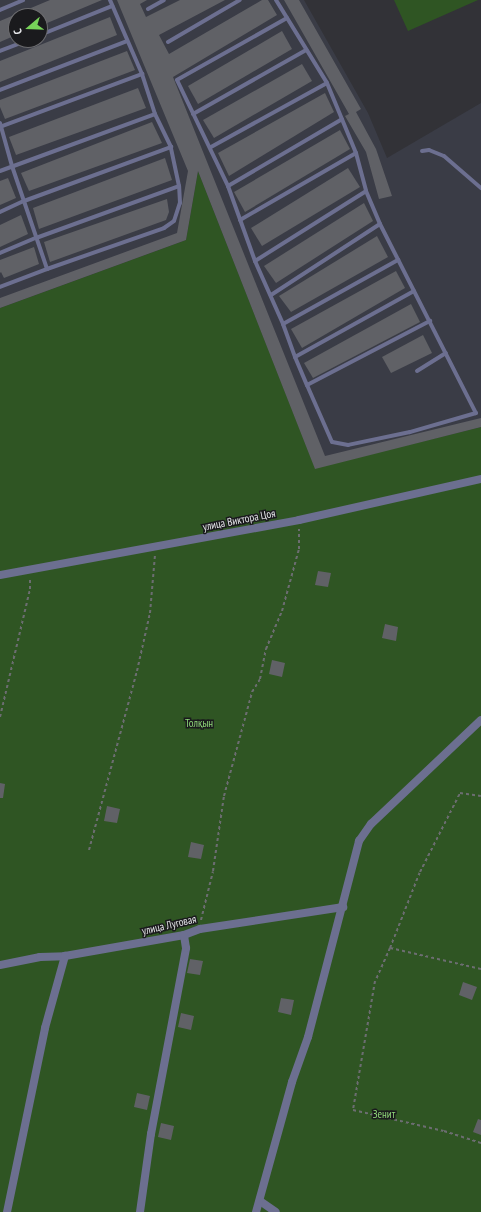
<!DOCTYPE html>
<html>
<head>
<meta charset="utf-8">
<style>
	body { margin:0 }
	#map { position:relative; width:481px; height:1212px; overflow:hidden; background:#323237; font-family:"PT Sans Narrow",sans-serif }
	div>[style] { position:absolute }
	.built>* { inset:0; background:#3a3c46 }
	.green>* { inset:0; background:#2f5523 }
	.building>* { inset:0; background:#606166 }
	.path>* { height:2px; margin-top:-1px; transform-origin:0; background:repeating-linear-gradient(90deg,#6c6d71 0 3px,transparent 0 6px) }
	.service>* { height:4px; margin:-2px; padding:0 2px; transform-origin:2px; border-radius:2px; background:#6c6f90 }
	.minor>* { height:8px; margin:-4px; padding:0 4px; transform-origin:4px; border-radius:4px; background:#6c6f90 }
	span { translate:-50% -50%; white-space:nowrap; text-align:center; line-height:1.15; -webkit-text-stroke:3px #1a1a1d; paint-order:stroke }
	.street-label { font-size:11px; color:#e6e7ea }
	.park-label { font-size:11px; color:#8ed678 }
	.north { position:absolute; left:8px; top:8px; width:40px; height:40px; box-sizing:border-box; background:#1a1a1d; border:1px solid #6c6c6f; border-radius:50%; rotate:251deg; font-size:11px; font-weight:700; line-height:16px; text-align:center; color:#e6e7ea }
	.north::after { content:''; display:block; margin:auto; width:14px; height:18px; background:#77d259; clip-path:polygon(50% 0,100% 100%,50% 72%,0 100%) }
</style>
</head>
<body>
<div id="map">
	<div class="built">
		<i style="clip-path:polygon(evenodd,0 0,304px 0,368px 113px,387px 158px,481px 103px,481px 427px,315px 469px,198px 172px,186px 240px,0 308px,0 0,16px 16px,40px 16px,40px 40px,16px 40px,16px 16px)"></i>
	</div>
	<div class="green">
		<i style="clip-path:polygon(394px 0,478px 0,408px 31px)"></i>
		<i style="clip-path:polygon(198px 171px,315px 468px,481px 427px,481px 1212px,0 1212px,0 308px,186px 240px)"></i>
	</div>
	<div class="building">
		<i style="clip-path:polygon(50px 0,102px 0,40px 26px,40px 16px,16px 16px,16px 35px,0 42px,0 21px)"></i>
		<i style="clip-path:polygon(117px 0,147px 0,140px 4px,146px 17px,180px 0,225px 0,159px 35px,169px 54px,262px 0,268px 0,277px 15px,173px 77px,325px 456px,481px 418px,481px 427px,315px 469px,198px 171px,186px 240px,0 308px,0 298px,177px 233px,188px 171px)"></i>
		<i style="clip-path:polygon(284px 0,299px 0,361px 109px,356px 112px,376px 149px,392px 196px,379px 199px,366px 152px,345px 116px,349px 114px)"></i>
		<i style="clip-path:polygon(110px 17px,117px 35px,0 82px,0 61px)"></i>
		<i style="clip-path:polygon(282px 31px,292px 49px,198px 104px,188px 86px)"></i>
		<i style="clip-path:polygon(127px 51px,135px 70px,5px 119px,0 107px,0 100px)"></i>
		<i style="clip-path:polygon(302px 64px,312px 81px,214px 138px,203px 120px)"></i>
		<i style="clip-path:polygon(138px 88px,146px 108px,16px 155px,9px 137px)"></i>
		<i style="clip-path:polygon(325px 93px,334px 112px,229px 176px,218px 153px)"></i>
		<i style="clip-path:polygon(152px 122px,162px 143px,29px 191px,21px 173px)"></i>
		<i style="clip-path:polygon(340px 130px,350px 149px,245px 212px,234px 192px)"></i>
		<i style="clip-path:polygon(165px 158px,172px 180px,39px 229px,33px 208px)"></i>
		<i style="clip-path:polygon(348px 168px,360px 187px,262px 246px,251px 228px)"></i>
		<i style="clip-path:polygon(8px 178px,16px 198px,0 205px,0 181px)"></i>
		<i style="clip-path:polygon(167px 199px,169px 212px,166px 220px,50px 262px,44px 242px)"></i>
		<i style="clip-path:polygon(364px 203px,373px 221px,276px 283px,264px 266px)"></i>
		<i style="clip-path:polygon(21px 215px,28px 234px,0 247px,0 225px)"></i>
		<i style="clip-path:polygon(377px 236px,388px 257px,291px 312px,279px 296px)"></i>
		<i style="clip-path:polygon(34px 247px,39px 264px,4px 278px,1px 272px,0 273px,0 260px)"></i>
		<i style="clip-path:polygon(396px 271px,405px 288px,302px 348px,291px 329px)"></i>
		<i style="clip-path:polygon(411px 304px,420px 322px,313px 378px,304px 363px)"></i>
		<i style="clip-path:polygon(423px 335px,432px 353px,391px 373px,382px 357px)"></i>
		<i style="clip-path:polygon(318px 571px,331px 573px,328px 587px,315px 585px)"></i>
		<i style="clip-path:polygon(385px 624px,398px 627px,396px 641px,382px 638px)"></i>
		<i style="clip-path:polygon(272px 660px,285px 663px,282px 677px,269px 674px)"></i>
		<i style="clip-path:polygon(0 783px,5px 784px,3px 798px,0 798px)"></i>
		<i style="clip-path:polygon(107px 806px,120px 809px,117px 823px,104px 821px)"></i>
		<i style="clip-path:polygon(191px 842px,204px 845px,201px 859px,188px 857px)"></i>
		<i style="clip-path:polygon(190px 959px,203px 961px,200px 975px,187px 973px)"></i>
		<i style="clip-path:polygon(463px 982px,477px 987px,472px 1000px,459px 995px)"></i>
		<i style="clip-path:polygon(281px 998px,294px 1000px,291px 1015px,278px 1012px)"></i>
		<i style="clip-path:polygon(181px 1013px,194px 1016px,191px 1030px,178px 1027px)"></i>
		<i style="clip-path:polygon(137px 1093px,150px 1096px,147px 1110px,134px 1107px)"></i>
		<i style="clip-path:polygon(478px 1119px,481px 1120px,481px 1135px,473px 1132px)"></i>
		<i style="clip-path:polygon(161px 1123px,174px 1126px,171px 1140px,158px 1137px)"></i>
	</div>
	<div class="path">
		<i style="left:0;top:717px;width:131px;rotate:-76.8deg"></i>
		<i style="left:30px;top:589px;width:11px;rotate:-90deg"></i>
		<i style="left:89px;top:850px;width:185px;rotate:-75deg"></i>
		<i style="left:137px;top:671px;width:59px;rotate:-77.4deg"></i>
		<i style="left:150px;top:613px;width:58px;rotate:-85.1deg"></i>
		<i style="left:201px;top:920px;width:50px;rotate:-76.2deg"></i>
		<i style="left:213px;top:871px;width:76px;rotate:-81.7deg"></i>
		<i style="left:224px;top:796px;width:108px;rotate:-74.9deg"></i>
		<i style="left:252px;top:692px;width:15px;rotate:-58deg"></i>
		<i style="left:260px;top:679px;width:31px;rotate:-79deg"></i>
		<i style="left:266px;top:649px;width:41px;rotate:-67.2deg"></i>
		<i style="left:282px;top:611px;width:64px;rotate:-74.7deg"></i>
		<i style="left:299px;top:549px;width:20px;rotate:-90deg"></i>
		<i style="left:390px;top:948px;width:82px;rotate:-68.5deg"></i>
		<i style="left:420px;top:872px;width:89px;rotate:-63.1deg"></i>
		<i style="left:460px;top:793px;width:21px;rotate:8deg"></i>
		<i style="left:481px;top:969px;width:93px;rotate:-167deg"></i>
		<i style="left:390px;top:948px;width:36px;rotate:114deg"></i>
		<i style="left:375px;top:981px;width:131px;rotate:99.7deg"></i>
		<i style="left:353px;top:1110px;width:93px;rotate:13deg"></i>
		<i style="left:444px;top:1131px;width:39px;rotate:18deg"></i>
	</div>
	<div class="service">
		<i style="left:276px;top:0;width:97px;rotate:58.4deg"></i>
		<i style="left:327px;top:83px;width:76px;rotate:67.5deg"></i>
		<i style="left:356px;top:153px;width:39px;rotate:75deg"></i>
		<i style="left:366px;top:191px;width:36px;rotate:67deg"></i>
		<i style="left:380px;top:224px;width:212px;rotate:63.1deg"></i>
		<i style="left:476px;top:413px;width:69px;rotate:163.9deg"></i>
		<i style="left:410px;top:432px;width:63px;rotate:168.2deg"></i>
		<i style="left:348px;top:445px;width:16px;rotate:-169deg"></i>
		<i style="left:332px;top:442px;width:62px;rotate:-113.7deg"></i>
		<i style="left:307px;top:385px;width:139px;rotate:-27.5deg"></i>
		<i style="left:148px;top:9px;width:18px;rotate:-29deg"></i>
		<i style="left:0;top:10px;width:25px;rotate:-23deg"></i>
		<i style="left:287px;top:18px;width:126px;rotate:150.6deg"></i>
		<i style="left:177px;top:80px;width:118px;rotate:64.3deg"></i>
		<i style="left:228px;top:186px;width:80px;rotate:70.2deg"></i>
		<i style="left:255px;top:261px;width:69px;rotate:66deg"></i>
		<i style="left:283px;top:324px;width:35px;rotate:70deg"></i>
		<i style="left:295px;top:357px;width:136px;rotate:-29deg"></i>
		<i style="left:40px;top:35px;width:78px;rotate:-21.9deg"></i>
		<i style="left:168px;top:42px;width:83px;rotate:-30.3deg"></i>
		<i style="left:0;top:51px;width:30px;rotate:-21deg"></i>
		<i style="left:0;top:90px;width:136px;rotate:-21.1deg"></i>
		<i style="left:193px;top:114px;width:130px;rotate:-29.5deg"></i>
		<i style="left:0;top:123px;width:45px;rotate:74.4deg"></i>
		<i style="left:12px;top:166px;width:109px;rotate:71.2deg"></i>
		<i style="left:47px;top:269px;width:124px;rotate:-19.3deg"></i>
		<i style="left:164px;top:228px;width:12px;rotate:-35deg"></i>
		<i style="left:174px;top:221px;width:19px;rotate:-72deg"></i>
		<i style="left:180px;top:203px;width:17px;rotate:-93deg"></i>
		<i style="left:179px;top:186px;width:40px;rotate:-102deg"></i>
		<i style="left:171px;top:147px;width:37px;rotate:-116deg"></i>
		<i style="left:155px;top:114px;width:42px;rotate:-108deg"></i>
		<i style="left:142px;top:74px;width:81px;rotate:-113.4deg"></i>
		<i style="left:0;top:127px;width:152px;rotate:-20.5deg"></i>
		<i style="left:211px;top:147px;width:132px;rotate:-28.9deg"></i>
		<i style="left:422px;top:151px;width:7px;rotate:-8deg"></i>
		<i style="left:429px;top:150px;width:16px;rotate:22deg"></i>
		<i style="left:444px;top:156px;width:49px;rotate:40.9deg"></i>
		<i style="left:0;top:171px;width:165px;rotate:-20.2deg"></i>
		<i style="left:228px;top:186px;width:132px;rotate:-30.4deg"></i>
		<i style="left:0;top:212px;width:26px;rotate:-25deg"></i>
		<i style="left:24px;top:201px;width:157px;rotate:-20.2deg"></i>
		<i style="left:240px;top:220px;width:134px;rotate:-30deg"></i>
		<i style="left:0;top:253px;width:39px;rotate:-23deg"></i>
		<i style="left:36px;top:238px;width:152px;rotate:-20deg"></i>
		<i style="left:255px;top:261px;width:131px;rotate:-32.2deg"></i>
		<i style="left:0;top:287px;width:50px;rotate:-21deg"></i>
		<i style="left:271px;top:295px;width:130px;rotate:-33.1deg"></i>
		<i style="left:283px;top:324px;width:132px;rotate:-29.1deg"></i>
		<i style="left:295px;top:357px;width:30px;rotate:67deg"></i>
		<i style="left:417px;top:371px;width:34px;rotate:-32deg"></i>
	</div>
	<div class="minor">
		<i style="left:0;top:575px;width:304px;rotate:-10.4deg"></i>
		<i style="left:299px;top:520px;width:187px;rotate:-12.7deg"></i>
		<i style="left:0;top:965px;width:41px;rotate:-11.3deg"></i>
		<i style="left:40px;top:957px;width:25px;rotate:-2deg"></i>
		<i style="left:65px;top:956px;width:121px;rotate:-10deg"></i>
		<i style="left:184px;top:935px;width:17px;rotate:-21deg"></i>
		<i style="left:200px;top:929px;width:145px;rotate:-8.7deg"></i>
		<i style="left:260px;top:1201px;width:19px;rotate:35deg"></i>
		<i style="left:7px;top:1212px;width:188px;rotate:-78.3deg"></i>
		<i style="left:45px;top:1028px;width:75px;rotate:-74.5deg"></i>
		<i style="left:140px;top:1212px;width:79px;rotate:-82deg"></i>
		<i style="left:151px;top:1134px;width:189px;rotate:-79.3deg"></i>
		<i style="left:186px;top:948px;width:13px;rotate:-99deg"></i>
		<i style="left:256px;top:1212px;width:135px;rotate:-74.5deg"></i>
		<i style="left:292px;top:1082px;width:48px;rotate:-70.4deg"></i>
		<i style="left:308px;top:1037px;width:203px;rotate:-75.4deg"></i>
		<i style="left:359px;top:841px;width:21px;rotate:-55deg"></i>
		<i style="left:371px;top:824px;width:151px;rotate:-43.4deg"></i>
	</div>
	<div class="street-label">
		<span style="left:239px;top:520px;rotate:-11deg">улица Виктора Цоя</span>
		<span style="left:169px;top:925px;rotate:-13deg">улица Луговая</span>
	</div>
	<div class="park-label">
		<span style="left:199px;top:723px">Толқын</span>
		<span style="left:384px;top:1114px">Зенит</span>
	</div>
	<div class="north">С</div>
</div>
</body>
</html>
